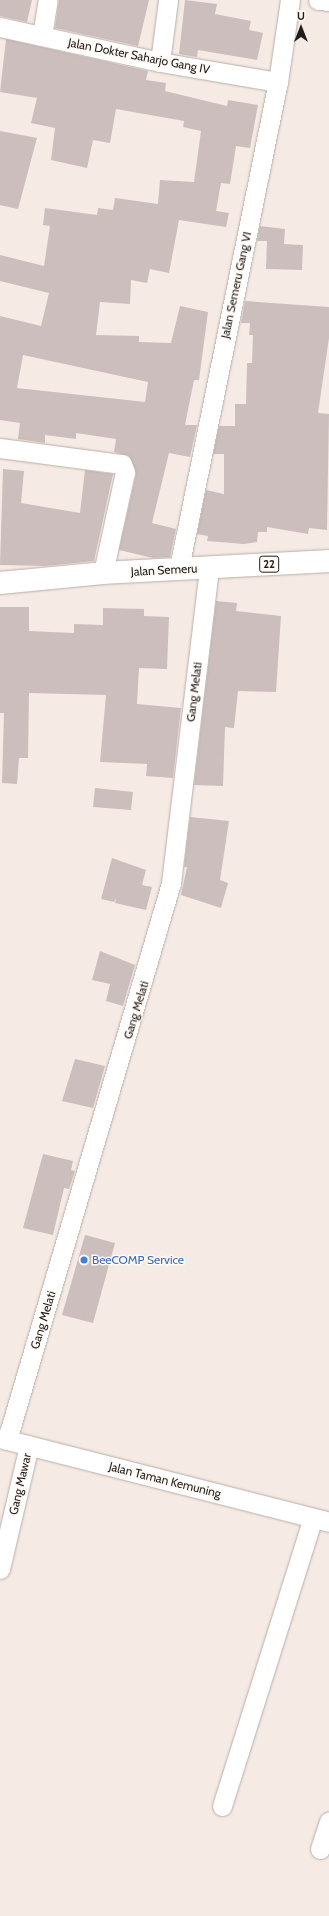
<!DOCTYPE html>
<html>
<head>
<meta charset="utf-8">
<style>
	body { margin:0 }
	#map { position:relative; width:329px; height:1916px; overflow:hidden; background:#f5ebe4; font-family:Cabin,sans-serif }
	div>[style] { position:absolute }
	.building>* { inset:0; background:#cbbebd }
	.roads { filter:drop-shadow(0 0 1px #b8aea8) drop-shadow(0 0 1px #b8aea8) }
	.minor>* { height:19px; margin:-9.5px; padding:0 9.5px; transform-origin:9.5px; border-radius:9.5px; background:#fff }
	.trunk>* { height:22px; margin:-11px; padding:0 11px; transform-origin:11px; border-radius:11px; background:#fff }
	.dots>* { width:11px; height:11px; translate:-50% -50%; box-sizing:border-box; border:2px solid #fff9f5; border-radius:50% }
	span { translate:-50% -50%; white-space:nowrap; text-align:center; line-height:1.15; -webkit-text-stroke:3px #fff9f5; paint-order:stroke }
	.shield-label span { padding:1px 3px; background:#fff9f5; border:1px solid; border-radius:3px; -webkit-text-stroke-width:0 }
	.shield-label { font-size:11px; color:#211d1b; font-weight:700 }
	.street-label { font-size:12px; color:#211d1b }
	.shop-label { font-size:12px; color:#366cbe }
	.left { translate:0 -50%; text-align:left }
	.north { position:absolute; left:281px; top:8px; width:40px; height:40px; -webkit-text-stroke:3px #fff9f5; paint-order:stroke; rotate:0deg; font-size:11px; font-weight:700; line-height:16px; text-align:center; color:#211d1b }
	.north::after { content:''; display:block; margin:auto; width:14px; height:18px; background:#211d1b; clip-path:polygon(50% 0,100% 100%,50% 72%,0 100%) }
</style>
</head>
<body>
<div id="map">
	<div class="building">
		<i style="clip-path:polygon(0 0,32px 0,27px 22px,0 16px)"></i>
		<i style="clip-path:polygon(59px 0,149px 0,138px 46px,55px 28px)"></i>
		<i style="clip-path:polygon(185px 0,217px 4px,215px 14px,251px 21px,249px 30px,263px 33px,257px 60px,198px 50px,197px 57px,179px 54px)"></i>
		<i style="clip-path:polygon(evenodd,6px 39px,148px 71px,146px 80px,166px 83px,165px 91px,227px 106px,228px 100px,258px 105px,250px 148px,236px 146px,230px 184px,221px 183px,216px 211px,229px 213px,226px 227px,179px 220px,169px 273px,150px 269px,147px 283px,131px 280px,130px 304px,100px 302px,96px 335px,139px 336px,139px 342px,171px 343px,180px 306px,208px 312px,199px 380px,194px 380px,185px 425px,197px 425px,190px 457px,169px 453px,152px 523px,176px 529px,170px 557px,153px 558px,119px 550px,136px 474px,129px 456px,114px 452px,116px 439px,76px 433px,76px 439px,45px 435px,45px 443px,18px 439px,20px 423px,0 420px,0 316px,41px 326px,49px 293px,0 281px,0 255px,44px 266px,50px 226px,43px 225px,45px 208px,97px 215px,98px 208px,113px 210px,115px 198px,158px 204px,160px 180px,194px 182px,201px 131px,183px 127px,184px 121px,116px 109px,110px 143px,93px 140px,87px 168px,51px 160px,55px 128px,31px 123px,37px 98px,0 92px,6px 39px,23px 355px,148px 382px,145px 402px,17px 388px,23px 355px)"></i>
		<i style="clip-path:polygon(0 131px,37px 138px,18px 209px,0 205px)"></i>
		<i style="clip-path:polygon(260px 226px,285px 229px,284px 244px,303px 245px,302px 270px,266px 269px,267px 241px,257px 241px)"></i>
		<i style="clip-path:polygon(245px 301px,329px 307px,329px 338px,318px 413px,329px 414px,327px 530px,309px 528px,308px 534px,267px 527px,267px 532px,258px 532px,257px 542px,244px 544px,207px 541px,208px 536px,197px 534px,206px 490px,224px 494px,224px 454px,213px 454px,219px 426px,235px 426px,235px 404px,246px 404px,247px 363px,252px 363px,253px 335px,249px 335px,250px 323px,241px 323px)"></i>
		<i style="clip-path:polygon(3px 469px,24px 471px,21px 503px,80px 513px,85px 470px,113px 474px,94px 561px,46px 566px,0 565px)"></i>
		<i style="clip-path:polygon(216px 601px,237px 603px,236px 611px,281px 616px,276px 692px,238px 691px,234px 728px,225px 727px,223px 786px,194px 785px)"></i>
		<i style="clip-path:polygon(0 607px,29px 607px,29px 631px,74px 633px,74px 624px,103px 625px,103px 608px,144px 609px,144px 616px,169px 617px,167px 669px,139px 668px,137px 704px,181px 708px,173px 778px,146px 776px,147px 764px,100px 762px,106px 695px,29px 693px,28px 758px,19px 758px,17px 784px,2px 783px,4px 713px,0 713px)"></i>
		<i style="clip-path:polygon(95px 788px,133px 792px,131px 810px,93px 807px)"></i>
		<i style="clip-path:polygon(190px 817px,229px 821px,220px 880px,228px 883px,221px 908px,181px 895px,187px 867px,184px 867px)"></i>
		<i style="clip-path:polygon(112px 858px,146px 870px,142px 885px,152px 887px,146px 910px,115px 903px,116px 898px,114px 902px,101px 899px)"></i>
		<i style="clip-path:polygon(100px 951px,135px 965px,123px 1006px,106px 1001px,110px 984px,92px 980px)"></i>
		<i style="clip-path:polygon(75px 1059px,105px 1066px,93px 1108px,62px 1101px)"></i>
		<i style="clip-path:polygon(43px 1154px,73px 1161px,71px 1170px,75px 1171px,69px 1189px,64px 1188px,53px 1235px,23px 1228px)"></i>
		<i style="clip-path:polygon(85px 1235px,115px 1243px,93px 1323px,62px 1315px)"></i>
	</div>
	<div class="roads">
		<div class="minor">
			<i style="left:318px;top:0;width:11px;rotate:5deg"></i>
			<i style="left:0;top:27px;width:164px;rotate:12.3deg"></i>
			<i style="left:160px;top:62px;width:120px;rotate:9.6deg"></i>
			<i style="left:42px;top:36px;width:36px;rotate:-81deg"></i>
			<i style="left:160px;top:62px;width:63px;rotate:-82.6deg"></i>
			<i style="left:0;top:448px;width:123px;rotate:7.5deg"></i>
			<i style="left:122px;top:464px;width:9px;rotate:69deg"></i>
			<i style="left:125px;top:472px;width:103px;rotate:102.3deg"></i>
			<i style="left:179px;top:568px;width:496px;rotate:-78.5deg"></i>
			<i style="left:278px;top:82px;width:83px;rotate:-81.7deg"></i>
			<i style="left:0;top:1438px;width:340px;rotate:14.3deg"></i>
			<i style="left:7px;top:1440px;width:581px;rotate:-73.59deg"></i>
			<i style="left:171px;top:883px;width:317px;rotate:-83.1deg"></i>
			<i style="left:0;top:1569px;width:127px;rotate:-76.8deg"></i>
			<i style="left:222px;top:1806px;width:302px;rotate:-72.5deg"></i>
			<i style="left:320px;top:1849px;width:29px;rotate:-72deg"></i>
		</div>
		<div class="trunk">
			<i style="left:0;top:583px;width:103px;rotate:-5.5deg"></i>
			<i style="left:103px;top:573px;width:226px;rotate:-3deg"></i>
		</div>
	</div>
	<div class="dots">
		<i style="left:84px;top:1260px;background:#3f7fe0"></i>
	</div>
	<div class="shield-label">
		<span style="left:269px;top:564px">22</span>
	</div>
	<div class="street-label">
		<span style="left:139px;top:56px;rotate:11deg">Jalan Dokter Saharjo Gang IV</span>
		<span style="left:236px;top:285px;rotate:-78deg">Jalan Semeru Gang VI</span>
		<span style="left:164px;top:570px;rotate:-3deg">Jalan Semeru</span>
		<span style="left:194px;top:692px;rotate:-83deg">Gang Melati</span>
		<span style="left:136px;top:1010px;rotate:-73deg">Gang Melati</span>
		<span style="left:43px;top:1320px;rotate:-73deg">Gang Melati</span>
		<span style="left:165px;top:1480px;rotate:14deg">Jalan Taman Kemuning</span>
		<span style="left:20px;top:1484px;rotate:-77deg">Gang Mawar</span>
	</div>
	<div class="shop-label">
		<span class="left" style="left:92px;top:1260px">BeeCOMP Service</span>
	</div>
	<div class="north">U</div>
</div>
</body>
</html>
